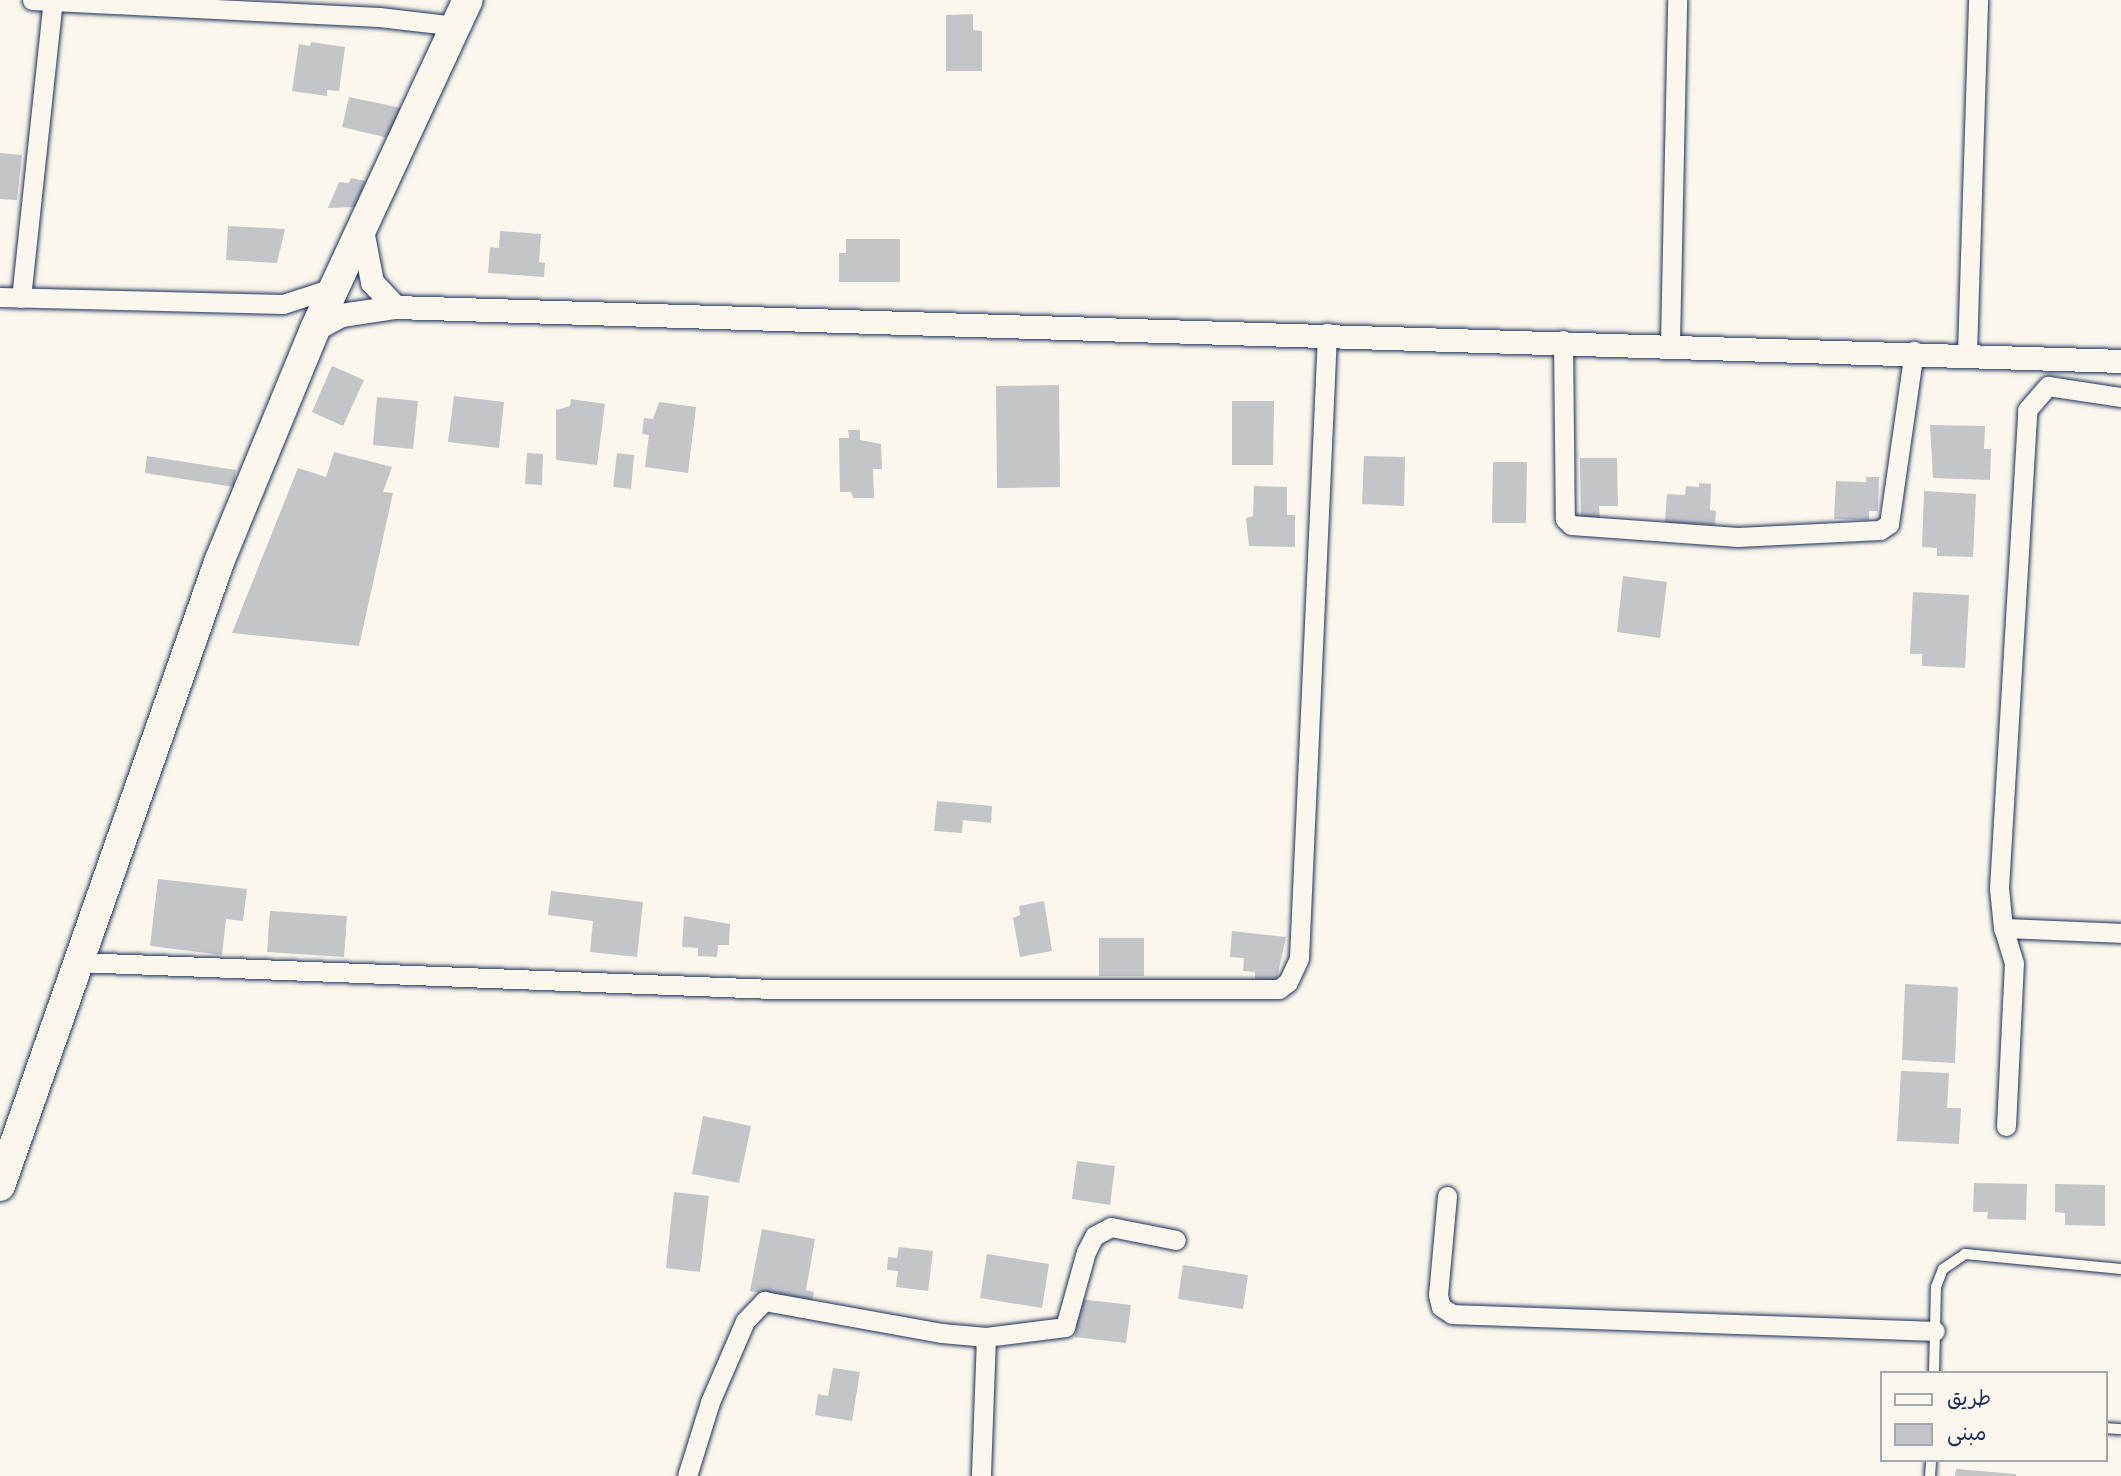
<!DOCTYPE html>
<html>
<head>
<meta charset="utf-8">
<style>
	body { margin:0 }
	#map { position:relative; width:2121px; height:1476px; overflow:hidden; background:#fbf7ec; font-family:Caveat,"Playpen Sans Arabic",sans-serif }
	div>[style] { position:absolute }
	.building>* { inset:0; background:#c3c5c9 }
	.roads { filter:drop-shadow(0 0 2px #1b2f5e) drop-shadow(0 0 2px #1b2f5e) }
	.service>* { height:10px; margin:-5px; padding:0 5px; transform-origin:5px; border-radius:5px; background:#fbf7ec }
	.minor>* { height:19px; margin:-9.5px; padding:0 9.5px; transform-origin:9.5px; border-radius:9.5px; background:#fbf7ec }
	.tertiary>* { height:23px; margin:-11.5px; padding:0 11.5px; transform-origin:11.5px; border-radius:11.5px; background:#fbf7ec }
	.primary>* { height:30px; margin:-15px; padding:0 15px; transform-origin:15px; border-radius:15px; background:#fbf7ec }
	span { translate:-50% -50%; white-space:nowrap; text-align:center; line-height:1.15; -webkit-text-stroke:5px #fbf7ec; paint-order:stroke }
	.legend { position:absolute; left:1880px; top:1371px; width:228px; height:91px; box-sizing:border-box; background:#fbf7ec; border:2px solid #a1a7b3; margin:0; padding:9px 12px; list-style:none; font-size:21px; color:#1b2f5e }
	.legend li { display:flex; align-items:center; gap:14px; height:35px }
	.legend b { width:35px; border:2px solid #a1a7b3 }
</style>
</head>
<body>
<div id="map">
	<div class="building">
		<i style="clip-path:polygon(973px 14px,973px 30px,982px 31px,982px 71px,946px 71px,946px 15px)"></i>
		<i style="clip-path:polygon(311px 42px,345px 47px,339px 91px,327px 90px,327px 96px,292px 91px,299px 44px,310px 46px)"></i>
		<i style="clip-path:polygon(349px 97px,406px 109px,397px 140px,342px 127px)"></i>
		<i style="clip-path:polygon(0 153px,22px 155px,17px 200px,0 199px)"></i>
		<i style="clip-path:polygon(351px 178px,366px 181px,355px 207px,328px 208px,339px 182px,349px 183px)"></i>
		<i style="clip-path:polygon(228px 226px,285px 229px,277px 263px,226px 260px)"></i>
		<i style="clip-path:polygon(500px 231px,541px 234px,539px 262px,545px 263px,544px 277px,488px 273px,490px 247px,499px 248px)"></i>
		<i style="clip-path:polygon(846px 239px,900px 239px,900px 282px,839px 282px,839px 253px,846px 253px)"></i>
		<i style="clip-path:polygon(332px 366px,364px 380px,343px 426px,312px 412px)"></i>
		<i style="clip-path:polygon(1059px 385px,1060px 487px,997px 488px,996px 386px)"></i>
		<i style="clip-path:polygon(454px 396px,504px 402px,499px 448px,448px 442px)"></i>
		<i style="clip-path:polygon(377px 397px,418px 401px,413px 449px,373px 445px)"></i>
		<i style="clip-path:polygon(571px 399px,605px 404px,597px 465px,556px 460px,556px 410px,570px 406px)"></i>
		<i style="clip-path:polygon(1232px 401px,1274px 401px,1273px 465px,1232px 465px)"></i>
		<i style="clip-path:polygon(659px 402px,696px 407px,688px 473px,645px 467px,649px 435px,642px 434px,644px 418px,653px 419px)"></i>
		<i style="clip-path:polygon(1930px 425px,1985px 426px,1984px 449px,1991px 449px,1990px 480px,1933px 478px)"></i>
		<i style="clip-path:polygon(848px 430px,860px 430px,860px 440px,881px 444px,882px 469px,873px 469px,874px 498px,853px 498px,851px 492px,840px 492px,839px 438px,849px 438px)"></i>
		<i style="clip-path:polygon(334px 452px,392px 467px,383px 492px,393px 493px,359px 646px,232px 633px,298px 468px,326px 477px)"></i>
		<i style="clip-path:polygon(527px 453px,543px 454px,542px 485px,525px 484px)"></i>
		<i style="clip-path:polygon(617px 453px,634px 455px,631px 489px,613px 487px)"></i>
		<i style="clip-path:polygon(147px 456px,236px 470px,234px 487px,145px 473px)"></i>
		<i style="clip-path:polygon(1364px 456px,1405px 457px,1404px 506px,1362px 504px)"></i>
		<i style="clip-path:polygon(1580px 458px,1617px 458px,1618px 506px,1599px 506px,1600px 519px,1581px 520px)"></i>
		<i style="clip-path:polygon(1493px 462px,1527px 462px,1526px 523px,1492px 523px)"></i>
		<i style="clip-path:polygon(1866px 477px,1879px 477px,1878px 511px,1869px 511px,1869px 520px,1834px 519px,1836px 481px,1866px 482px)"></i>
		<i style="clip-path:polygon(1699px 483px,1711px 484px,1710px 510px,1716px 511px,1715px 525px,1665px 523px,1667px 494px,1685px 495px,1686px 486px,1699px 487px)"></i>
		<i style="clip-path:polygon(1254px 486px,1287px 487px,1287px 515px,1295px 515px,1295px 547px,1249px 546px,1246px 518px,1253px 516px)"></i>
		<i style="clip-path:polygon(1924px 491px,1976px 494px,1973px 557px,1937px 556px,1937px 548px,1922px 547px)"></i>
		<i style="clip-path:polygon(1623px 576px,1667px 582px,1660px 638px,1617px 632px)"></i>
		<i style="clip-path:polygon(1913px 592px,1969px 595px,1965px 668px,1922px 666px,1922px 654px,1910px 654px)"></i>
		<i style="clip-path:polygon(937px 801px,992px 806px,991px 823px,963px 820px,962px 833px,934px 831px)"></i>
		<i style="clip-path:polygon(158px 879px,247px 889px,243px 921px,226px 919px,222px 955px,150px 946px)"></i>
		<i style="clip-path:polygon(551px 891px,643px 902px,637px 957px,590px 952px,593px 921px,548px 915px)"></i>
		<i style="clip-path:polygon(1044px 901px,1052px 951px,1020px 957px,1013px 918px,1020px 915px,1019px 906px)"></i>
		<i style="clip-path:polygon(270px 911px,347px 916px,344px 957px,267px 952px)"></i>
		<i style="clip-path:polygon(684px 916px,730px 924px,729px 945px,718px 945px,717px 957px,698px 956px,698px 948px,682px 947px)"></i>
		<i style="clip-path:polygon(1232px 931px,1286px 937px,1275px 987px,1255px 980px,1255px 972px,1243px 971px,1244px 958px,1230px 957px)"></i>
		<i style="clip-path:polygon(1099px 938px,1144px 938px,1144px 976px,1099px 976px)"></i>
		<i style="clip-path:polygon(1905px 984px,1958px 987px,1955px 1063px,1902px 1060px)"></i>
		<i style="clip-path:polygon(1901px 1071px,1949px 1073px,1947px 1108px,1961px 1108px,1959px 1144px,1897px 1141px)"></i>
		<i style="clip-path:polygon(703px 1116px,751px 1126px,739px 1183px,692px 1174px)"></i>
		<i style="clip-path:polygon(1077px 1161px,1115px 1166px,1110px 1205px,1072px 1199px)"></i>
		<i style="clip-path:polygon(1974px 1183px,2027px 1184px,2026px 1220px,1987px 1219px,1988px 1212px,1973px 1212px)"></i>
		<i style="clip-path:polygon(2055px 1184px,2105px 1185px,2105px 1226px,2065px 1225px,2065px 1213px,2055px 1212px)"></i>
		<i style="clip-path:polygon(674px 1192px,709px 1196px,700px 1272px,666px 1268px)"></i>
		<i style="clip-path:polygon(762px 1229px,815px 1239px,806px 1290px,814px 1292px,812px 1303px,750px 1291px)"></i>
		<i style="clip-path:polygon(899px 1247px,933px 1251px,928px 1291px,896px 1287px,898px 1271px,887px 1270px,888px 1257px,897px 1258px)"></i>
		<i style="clip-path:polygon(987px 1254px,1049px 1264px,1042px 1308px,980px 1298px)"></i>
		<i style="clip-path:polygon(1183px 1265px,1248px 1275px,1243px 1309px,1178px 1299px)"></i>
		<i style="clip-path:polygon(1080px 1299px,1131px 1305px,1126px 1343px,1075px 1337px)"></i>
		<i style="clip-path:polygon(833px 1368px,860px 1372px,852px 1421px,815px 1415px,818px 1394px,828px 1396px)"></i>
		<i style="clip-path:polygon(1956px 1469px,2016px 1474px,2016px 1476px,1955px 1476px)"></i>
	</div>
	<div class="roads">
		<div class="service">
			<i style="left:1934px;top:1373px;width:86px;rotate:-88.7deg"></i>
			<i style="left:1936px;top:1287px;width:19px;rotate:-69deg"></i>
			<i style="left:1943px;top:1269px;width:27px;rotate:-34deg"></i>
			<i style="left:1965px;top:1254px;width:157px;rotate:5.5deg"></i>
			<i style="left:2105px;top:1428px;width:16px;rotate:4deg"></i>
			<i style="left:1930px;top:1476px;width:16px;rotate:-86deg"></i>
		</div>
		<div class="minor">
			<i style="left:32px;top:0;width:347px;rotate:2.8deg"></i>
			<i style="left:379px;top:17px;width:79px;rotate:6.6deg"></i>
			<i style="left:0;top:297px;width:283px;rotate:1.4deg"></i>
			<i style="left:283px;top:304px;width:55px;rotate:-18.1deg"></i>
			<i style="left:21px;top:298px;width:299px;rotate:-83.9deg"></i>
			<i style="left:1563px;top:340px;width:179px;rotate:89.4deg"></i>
			<i style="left:1565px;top:519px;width:8px;rotate:45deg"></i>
			<i style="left:1571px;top:525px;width:167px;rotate:4.1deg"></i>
			<i style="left:1738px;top:537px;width:142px;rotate:-2.8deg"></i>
			<i style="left:1880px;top:530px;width:11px;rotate:-34deg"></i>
			<i style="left:1889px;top:524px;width:175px;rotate:-81.8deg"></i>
			<i style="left:1670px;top:343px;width:343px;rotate:-88.8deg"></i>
			<i style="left:1967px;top:353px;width:353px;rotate:-88.2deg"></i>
			<i style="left:2003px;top:928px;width:118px;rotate:2.4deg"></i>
			<i style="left:77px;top:962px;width:698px;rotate:2.22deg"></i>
			<i style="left:774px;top:989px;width:505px"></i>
			<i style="left:1279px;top:989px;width:11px;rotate:-38deg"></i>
			<i style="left:1288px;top:982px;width:26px;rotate:-65deg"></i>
			<i style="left:1299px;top:958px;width:626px;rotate:-87.43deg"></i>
			<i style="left:2006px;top:1126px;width:163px;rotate:-87.2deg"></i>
			<i style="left:2014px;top:963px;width:37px;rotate:-107deg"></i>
			<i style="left:2003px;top:928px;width:40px;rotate:-95.7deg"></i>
			<i style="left:1999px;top:888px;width:479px;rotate:-86.6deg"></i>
			<i style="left:2027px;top:410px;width:32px;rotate:-49deg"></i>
			<i style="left:2048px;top:386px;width:74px;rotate:8.6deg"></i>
			<i style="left:1447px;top:1196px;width:99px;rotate:95.2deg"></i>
			<i style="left:1438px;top:1295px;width:12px;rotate:76deg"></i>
			<i style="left:1441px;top:1307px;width:13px;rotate:32deg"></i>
			<i style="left:1452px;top:1314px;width:483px;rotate:2deg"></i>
			<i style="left:986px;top:1337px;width:80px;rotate:-7.2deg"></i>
			<i style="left:1065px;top:1327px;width:78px;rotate:-74.4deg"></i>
			<i style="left:1086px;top:1252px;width:18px;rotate:-63deg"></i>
			<i style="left:1094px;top:1236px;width:19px;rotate:-28deg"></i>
			<i style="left:1111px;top:1227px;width:66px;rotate:11.3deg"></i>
			<i style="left:687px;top:1476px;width:77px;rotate:-72.7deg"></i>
			<i style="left:710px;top:1402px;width:88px;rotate:-66.6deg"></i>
			<i style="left:745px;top:1321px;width:28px;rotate:-46deg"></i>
			<i style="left:764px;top:1301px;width:181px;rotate:10.2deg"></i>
			<i style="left:942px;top:1333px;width:44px;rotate:5.2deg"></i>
			<i style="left:986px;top:1337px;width:139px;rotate:92.1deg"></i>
		</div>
		<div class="tertiary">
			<i style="left:362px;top:230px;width:53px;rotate:79.1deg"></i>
			<i style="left:372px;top:282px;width:34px;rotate:47deg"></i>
			<i style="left:315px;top:329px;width:30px;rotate:-28deg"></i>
			<i style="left:341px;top:315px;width:55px;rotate:-8.4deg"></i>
			<i style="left:395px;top:307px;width:1727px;rotate:1.79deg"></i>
		</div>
		<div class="primary">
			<i style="left:0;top:1186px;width:661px;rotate:-70.66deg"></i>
			<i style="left:219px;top:562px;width:252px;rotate:-67.6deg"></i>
			<i style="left:315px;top:329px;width:363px;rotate:-65.1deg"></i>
		</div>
	</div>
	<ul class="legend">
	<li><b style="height:9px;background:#fbf7ec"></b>طريق</li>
	<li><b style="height:19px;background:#c3c5c9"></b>مبنى</li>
	</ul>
</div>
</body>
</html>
